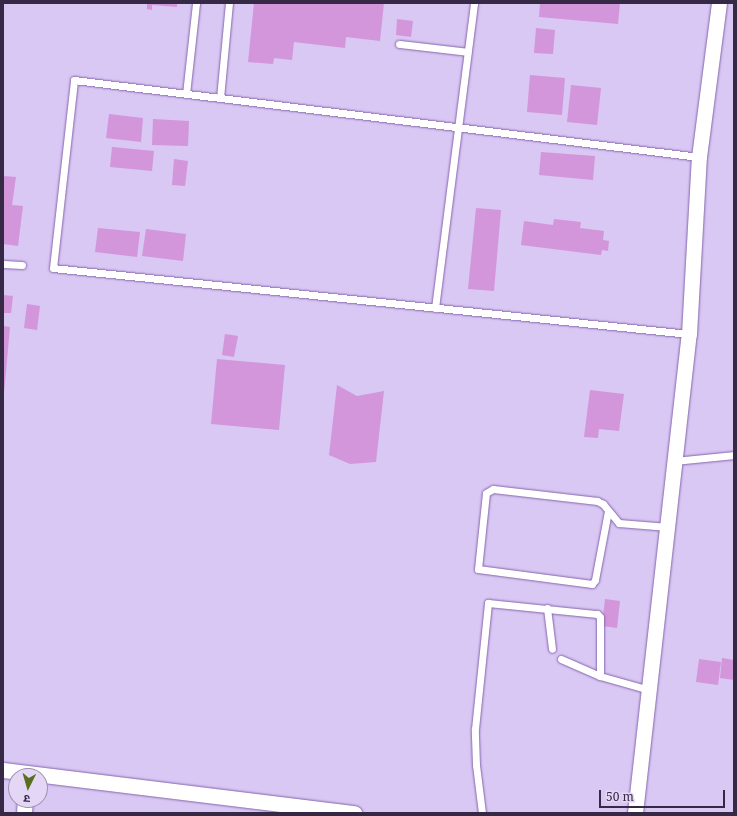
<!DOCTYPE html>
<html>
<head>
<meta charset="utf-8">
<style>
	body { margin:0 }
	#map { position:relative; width:737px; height:816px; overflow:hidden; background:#d9c7f4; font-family:"Noto Serif","Noto Sans Devanagari",serif }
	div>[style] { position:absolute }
	.building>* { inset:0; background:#d396da }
	.roads { filter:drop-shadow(0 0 1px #8566ab) drop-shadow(0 0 1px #8566ab) }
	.service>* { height:7px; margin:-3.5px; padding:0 3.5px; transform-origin:3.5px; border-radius:3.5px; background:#fff }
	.minor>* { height:15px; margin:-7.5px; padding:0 7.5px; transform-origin:7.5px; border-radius:7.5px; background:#fff }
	span { translate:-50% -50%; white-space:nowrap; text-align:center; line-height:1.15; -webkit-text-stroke:3px #e3d7f5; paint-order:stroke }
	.frame { position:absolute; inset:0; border:4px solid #362946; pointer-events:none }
	.north { position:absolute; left:8px; top:768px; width:40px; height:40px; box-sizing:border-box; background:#e3d7f5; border:1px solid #9e91af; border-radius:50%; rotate:185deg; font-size:11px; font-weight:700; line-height:16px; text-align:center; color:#362946 }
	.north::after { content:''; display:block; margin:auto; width:14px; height:18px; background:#596f1f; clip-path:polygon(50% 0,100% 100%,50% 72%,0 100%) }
	.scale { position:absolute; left:599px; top:790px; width:126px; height:18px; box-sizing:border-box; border:2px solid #362946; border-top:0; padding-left:5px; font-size:12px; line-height:14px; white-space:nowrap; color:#362946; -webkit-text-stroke:3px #e3d7f5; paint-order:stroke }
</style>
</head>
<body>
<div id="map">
	<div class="building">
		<i style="clip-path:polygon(147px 3px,177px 3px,177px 7px,152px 5px,152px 10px,147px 9px)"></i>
		<i style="clip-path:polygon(254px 3px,384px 3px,380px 41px,346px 37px,345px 48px,294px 42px,292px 60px,274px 58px,273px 64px,248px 62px)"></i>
		<i style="clip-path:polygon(540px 3px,620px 3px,618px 24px,539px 17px)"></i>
		<i style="clip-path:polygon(397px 19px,413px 21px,411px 37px,396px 35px)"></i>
		<i style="clip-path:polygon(536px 28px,555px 30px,553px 54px,534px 53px)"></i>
		<i style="clip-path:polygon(530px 75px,565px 78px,562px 115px,527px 112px)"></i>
		<i style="clip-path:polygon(571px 85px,601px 88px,597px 125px,567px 122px)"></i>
		<i style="clip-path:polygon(109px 114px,143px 118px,141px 142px,106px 138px)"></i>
		<i style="clip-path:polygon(153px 119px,189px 121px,188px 146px,152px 145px)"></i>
		<i style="clip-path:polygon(112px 147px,154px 151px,152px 171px,110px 167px)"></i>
		<i style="clip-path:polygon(541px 152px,595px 156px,593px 180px,539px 175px)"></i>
		<i style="clip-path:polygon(174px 159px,188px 161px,185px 186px,172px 185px)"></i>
		<i style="clip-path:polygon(3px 176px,16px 177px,12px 205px,23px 206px,18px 246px,3px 244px)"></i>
		<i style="clip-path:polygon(476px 208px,501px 210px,494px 291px,468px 289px)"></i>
		<i style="clip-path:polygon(554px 219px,581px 222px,580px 228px,604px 231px,603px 240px,609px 241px,608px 251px,602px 250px,601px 255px,521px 245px,524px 221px,553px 225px)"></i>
		<i style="clip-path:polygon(98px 228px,140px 232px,137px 257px,95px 252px)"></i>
		<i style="clip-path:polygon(146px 229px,186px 234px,183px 261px,142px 256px)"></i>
		<i style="clip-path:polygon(3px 295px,13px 296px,11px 313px,3px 313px)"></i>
		<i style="clip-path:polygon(27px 304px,40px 306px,37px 330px,24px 328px)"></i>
		<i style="clip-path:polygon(3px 326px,10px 327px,4px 393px,3px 393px)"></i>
		<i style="clip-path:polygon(225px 334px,238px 336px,234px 357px,222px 355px)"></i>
		<i style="clip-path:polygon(217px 359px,285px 365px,279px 430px,211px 424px)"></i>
		<i style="clip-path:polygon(337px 385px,357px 396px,384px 391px,376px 462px,350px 464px,329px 455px)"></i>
		<i style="clip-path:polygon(590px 390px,624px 394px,619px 431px,599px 429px,598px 438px,584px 437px)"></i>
		<i style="clip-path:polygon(605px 599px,620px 601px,617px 628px,602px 626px)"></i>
		<i style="clip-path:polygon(722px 658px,734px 660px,734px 680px,720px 678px)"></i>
		<i style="clip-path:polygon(699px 659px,721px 662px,718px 685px,696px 682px)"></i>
	</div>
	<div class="roads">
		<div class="service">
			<i style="left:399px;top:44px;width:69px;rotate:6.6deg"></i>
			<i style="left:186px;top:94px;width:92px;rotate:-83.7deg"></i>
			<i style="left:220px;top:98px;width:95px;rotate:-84.6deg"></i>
			<i style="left:3px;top:264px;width:19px;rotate:3deg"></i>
			<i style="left:435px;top:308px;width:307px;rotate:-82.7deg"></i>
			<i style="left:689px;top:334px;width:639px;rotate:-174.08deg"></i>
			<i style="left:53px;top:268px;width:189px;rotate:-83.6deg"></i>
			<i style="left:74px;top:80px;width:630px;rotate:7.02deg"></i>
			<i style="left:675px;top:461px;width:59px;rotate:-5.8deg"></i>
			<i style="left:608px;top:511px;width:70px;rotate:100.7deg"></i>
			<i style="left:595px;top:580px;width:5px;rotate:127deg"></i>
			<i style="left:592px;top:584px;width:115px;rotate:-172.5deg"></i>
			<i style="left:478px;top:569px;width:76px;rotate:-84deg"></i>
			<i style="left:486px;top:493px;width:8px;rotate:-30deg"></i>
			<i style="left:493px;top:489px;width:105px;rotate:6.6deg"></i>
			<i style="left:597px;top:501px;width:7px;rotate:27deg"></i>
			<i style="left:603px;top:504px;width:25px;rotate:50deg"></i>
			<i style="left:619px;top:523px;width:49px;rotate:4.7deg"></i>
			<i style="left:547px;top:608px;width:41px;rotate:83deg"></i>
			<i style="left:561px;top:659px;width:43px;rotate:23.6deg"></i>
			<i style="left:482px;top:813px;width:48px;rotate:-97.1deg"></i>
			<i style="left:476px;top:765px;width:36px;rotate:-92deg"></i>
			<i style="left:475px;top:729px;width:127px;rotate:-84.1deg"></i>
			<i style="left:488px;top:603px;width:110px;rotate:5.8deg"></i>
			<i style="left:597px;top:614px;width:4px;rotate:45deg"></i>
			<i style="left:600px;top:617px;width:59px;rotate:90deg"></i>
			<i style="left:600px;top:676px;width:51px;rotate:15.9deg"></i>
		</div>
		<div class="minor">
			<i style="left:3px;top:770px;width:354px;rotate:7deg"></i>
			<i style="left:24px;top:813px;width:13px;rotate:-86deg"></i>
			<i style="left:635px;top:813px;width:482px;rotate:-83.6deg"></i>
			<i style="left:689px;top:334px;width:177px;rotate:-86.8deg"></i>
			<i style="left:699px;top:157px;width:155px;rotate:-82.6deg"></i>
		</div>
	</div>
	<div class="frame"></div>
	<div class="north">उ</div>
	<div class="scale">50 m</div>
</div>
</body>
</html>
